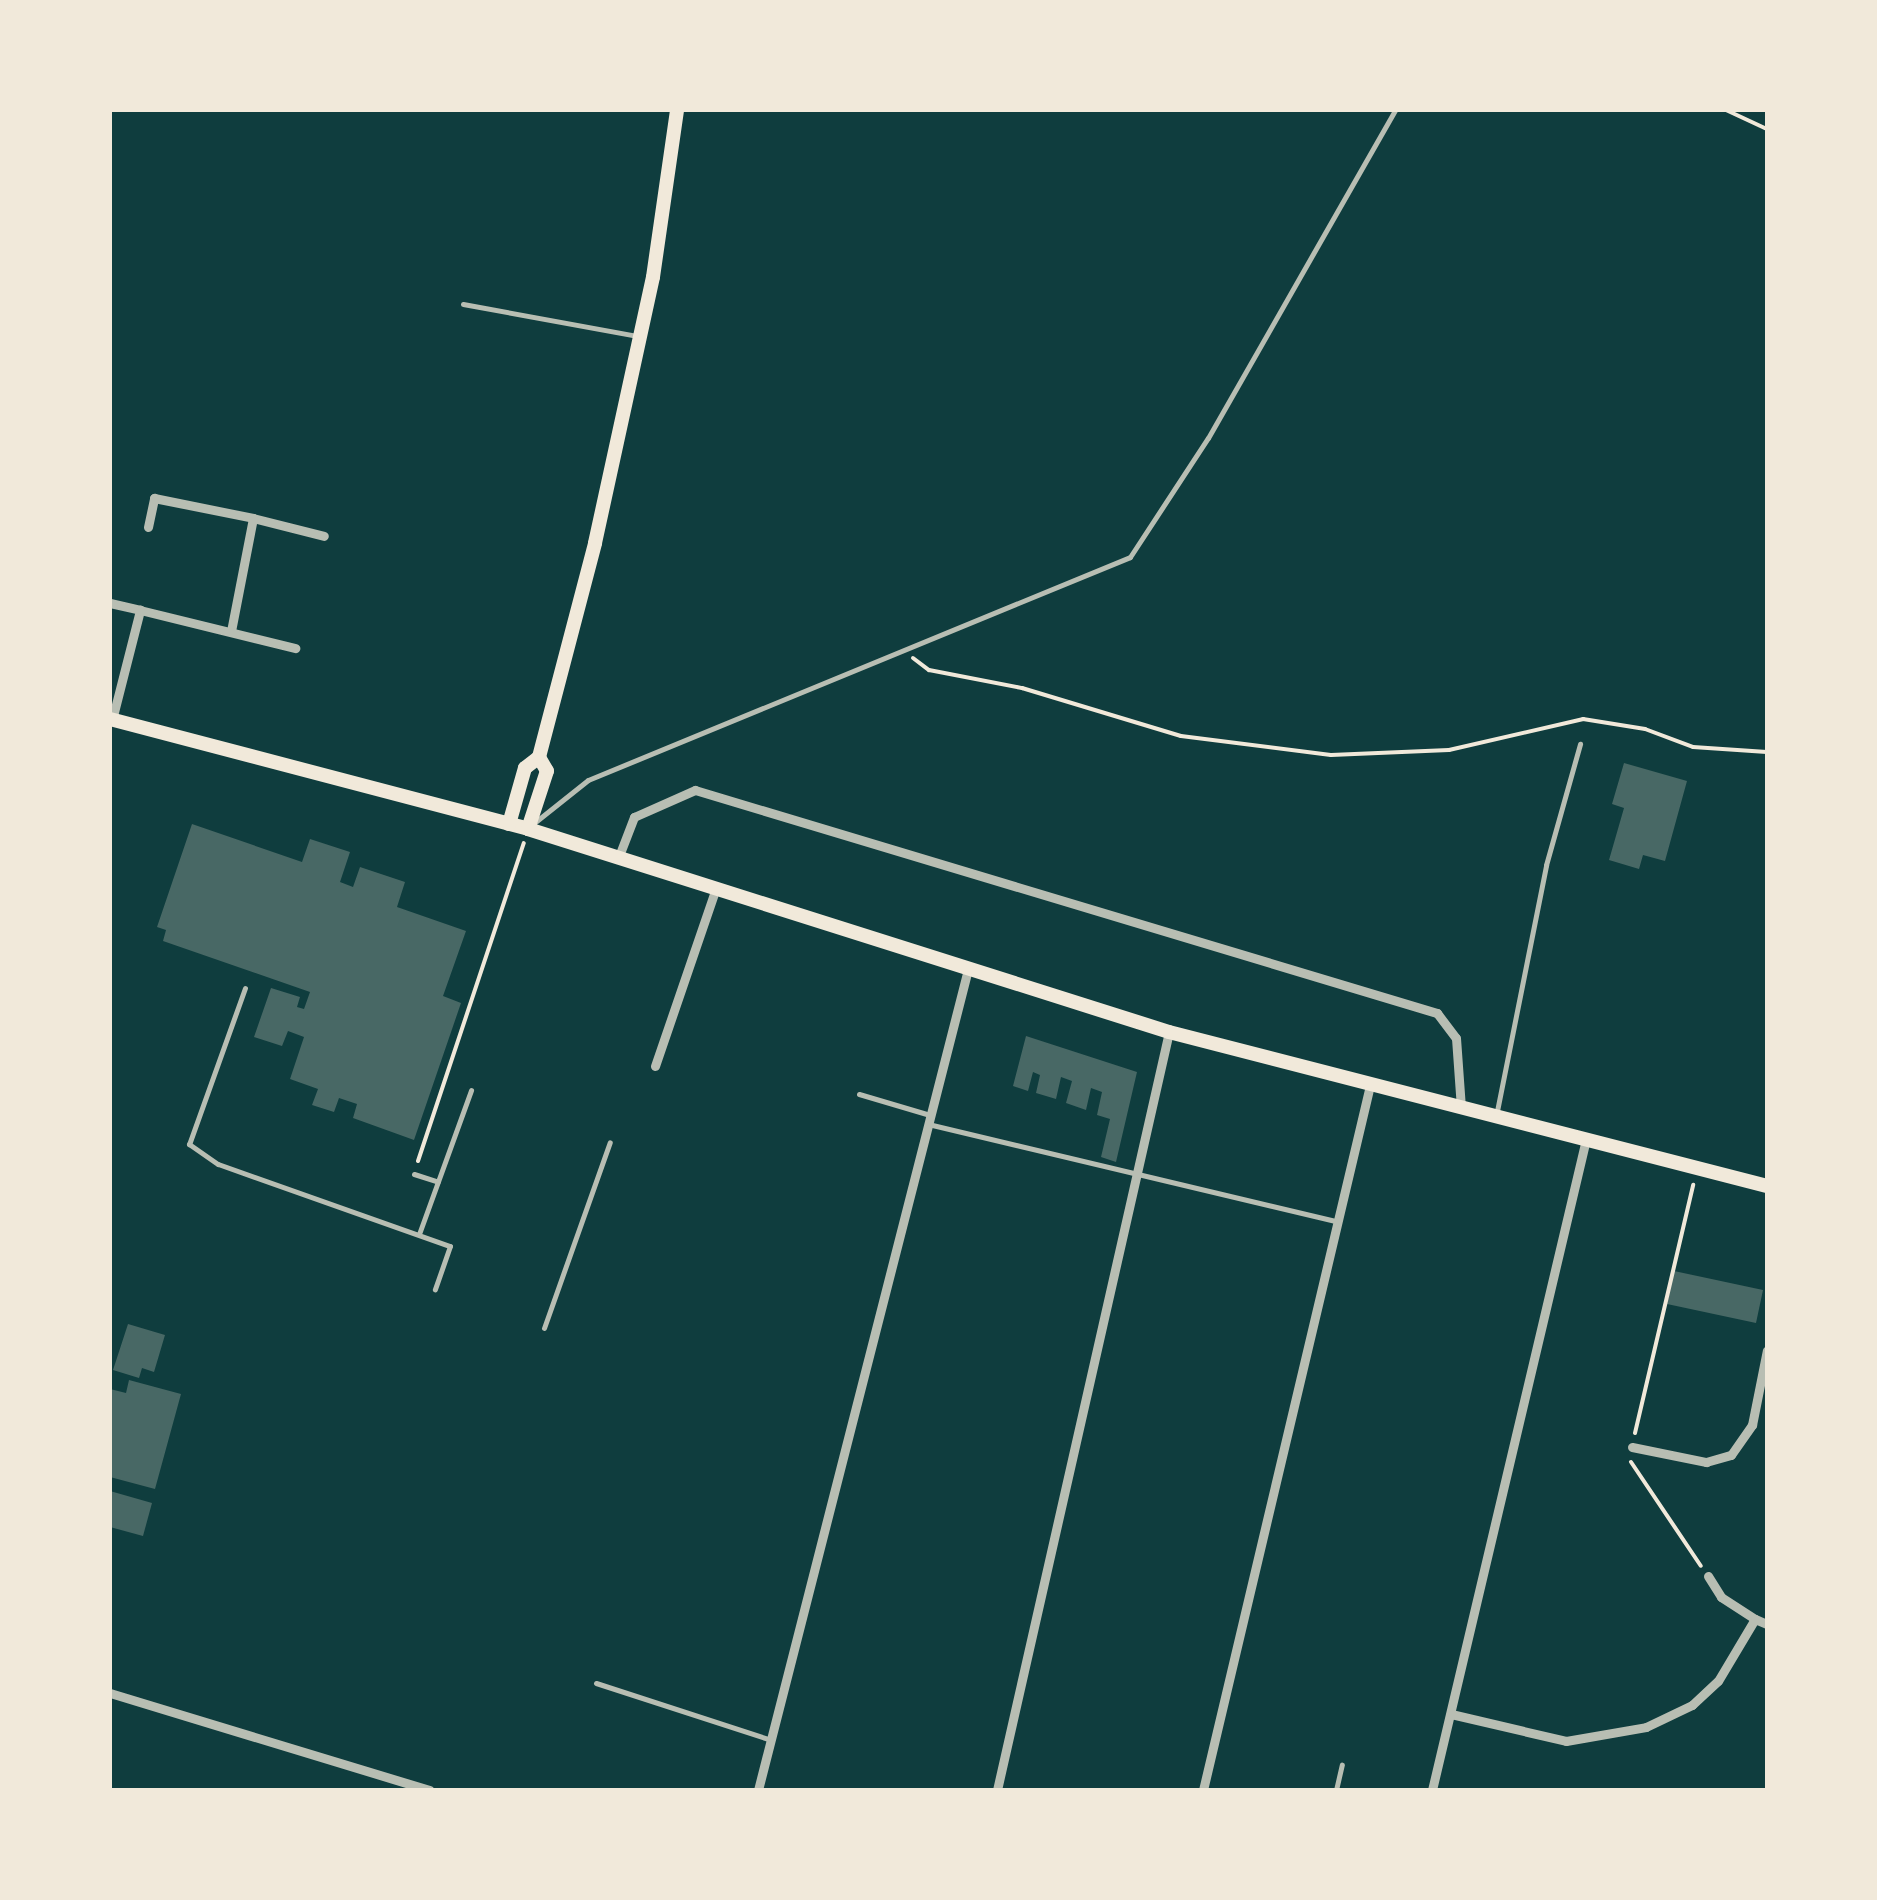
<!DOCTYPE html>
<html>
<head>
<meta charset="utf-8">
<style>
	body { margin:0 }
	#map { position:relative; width:1877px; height:1900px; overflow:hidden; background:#0f3d3e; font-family:"Space Grotesk",sans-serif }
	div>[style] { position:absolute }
	.building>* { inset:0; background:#486865 }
	.path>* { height:4px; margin:-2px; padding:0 2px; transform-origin:2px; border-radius:2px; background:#f1e9da }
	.service>* { height:5px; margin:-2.5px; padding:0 2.5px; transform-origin:2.5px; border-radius:2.5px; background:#b8beb3 }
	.minor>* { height:9px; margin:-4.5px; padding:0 4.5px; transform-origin:4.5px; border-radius:4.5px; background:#b8beb3 }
	.primary>* { height:14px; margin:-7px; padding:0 7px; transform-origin:7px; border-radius:7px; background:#f1e9da }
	span { translate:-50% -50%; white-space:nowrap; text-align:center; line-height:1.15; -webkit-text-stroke:10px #f1e9da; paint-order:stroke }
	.frame { position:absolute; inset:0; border:112px solid #f1e9da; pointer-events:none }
</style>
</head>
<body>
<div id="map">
	<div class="building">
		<i style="clip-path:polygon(1624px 763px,1687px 781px,1665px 861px,1643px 855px,1639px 869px,1609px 860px,1624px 808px,1612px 804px)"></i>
		<i style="clip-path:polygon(192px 824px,302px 862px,310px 839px,350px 852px,340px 882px,353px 887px,360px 867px,405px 882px,397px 907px,466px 931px,443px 996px,461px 1003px,414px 1140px,353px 1118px,357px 1104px,339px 1098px,334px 1112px,312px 1105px,318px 1089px,290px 1079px,304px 1037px,288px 1031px,282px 1046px,254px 1037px,271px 988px,300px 997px,297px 1007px,304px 1009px,310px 992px,163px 941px,166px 930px,157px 927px)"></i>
		<i style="clip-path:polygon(1026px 1036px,1137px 1072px,1116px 1162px,1101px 1157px,1110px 1119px,1097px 1115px,1102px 1092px,1091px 1088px,1086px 1110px,1066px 1103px,1072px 1081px,1061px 1077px,1056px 1099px,1036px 1093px,1040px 1075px,1033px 1072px,1028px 1091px,1013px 1086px)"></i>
		<i style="clip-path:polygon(1674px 1271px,1763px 1290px,1756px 1323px,1667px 1304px)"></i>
		<i style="clip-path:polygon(128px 1324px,165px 1335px,154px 1372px,142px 1368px,139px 1378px,113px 1370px)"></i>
		<i style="clip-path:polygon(129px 1380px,181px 1394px,155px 1489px,110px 1477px,110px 1389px,126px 1393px)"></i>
		<i style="clip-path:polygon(110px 1491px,152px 1503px,143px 1536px,110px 1527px)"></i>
	</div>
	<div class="path">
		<i style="left:1726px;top:110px;width:45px;rotate:24.9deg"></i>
		<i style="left:913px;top:658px;width:20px;rotate:37deg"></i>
		<i style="left:929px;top:670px;width:95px;rotate:11deg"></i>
		<i style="left:1022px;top:688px;width:166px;rotate:16.8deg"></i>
		<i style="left:1181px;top:736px;width:151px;rotate:7.2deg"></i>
		<i style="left:1331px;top:755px;width:118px;rotate:-2.4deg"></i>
		<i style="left:1449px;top:750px;width:138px;rotate:-13deg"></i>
		<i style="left:1583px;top:719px;width:63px;rotate:9.2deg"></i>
		<i style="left:1645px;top:729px;width:51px;rotate:20.6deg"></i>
		<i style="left:1693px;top:747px;width:74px;rotate:3.9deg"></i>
		<i style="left:418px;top:1161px;width:335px;rotate:-71.6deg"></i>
		<i style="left:1635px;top:1433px;width:255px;rotate:-76.8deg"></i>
		<i style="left:1631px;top:1462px;width:125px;rotate:56.1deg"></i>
	</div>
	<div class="service">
		<i style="left:463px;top:304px;width:178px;rotate:10.4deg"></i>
		<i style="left:534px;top:823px;width:69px;rotate:-38.5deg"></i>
		<i style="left:588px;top:780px;width:586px;rotate:-22.36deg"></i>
		<i style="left:1130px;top:557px;width:142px;rotate:-56.8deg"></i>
		<i style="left:1208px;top:438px;width:378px;rotate:-60.3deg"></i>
		<i style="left:245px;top:988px;width:166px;rotate:109.7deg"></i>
		<i style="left:189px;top:1144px;width:35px;rotate:35deg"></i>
		<i style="left:218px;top:1164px;width:246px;rotate:19.5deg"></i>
		<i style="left:450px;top:1246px;width:46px;rotate:109.2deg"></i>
		<i style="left:859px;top:1094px;width:74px;rotate:16.5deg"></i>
		<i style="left:1496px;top:1116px;width:256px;rotate:-78.7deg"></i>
		<i style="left:1546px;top:865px;width:126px;rotate:-74.3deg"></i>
		<i style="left:928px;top:1124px;width:422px;rotate:13.4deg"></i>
		<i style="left:414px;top:1174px;width:25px;rotate:18deg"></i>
		<i style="left:419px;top:1234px;width:153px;rotate:-70.1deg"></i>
		<i style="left:544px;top:1328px;width:197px;rotate:-70.5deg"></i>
		<i style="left:596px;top:1683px;width:184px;rotate:18deg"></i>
		<i style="left:1336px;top:1790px;width:26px;rotate:-77deg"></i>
	</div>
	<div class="minor">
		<i style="left:253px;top:518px;width:73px;rotate:14.2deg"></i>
		<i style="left:148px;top:527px;width:30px;rotate:-78deg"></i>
		<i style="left:154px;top:498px;width:101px;rotate:11.4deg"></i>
		<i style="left:253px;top:518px;width:115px;rotate:101deg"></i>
		<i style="left:110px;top:603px;width:31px;rotate:13deg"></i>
		<i style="left:112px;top:720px;width:114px;rotate:-75.7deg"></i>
		<i style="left:140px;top:610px;width:160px;rotate:13.8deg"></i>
		<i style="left:619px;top:856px;width:42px;rotate:-69deg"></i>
		<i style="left:634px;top:817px;width:67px;rotate:-23.9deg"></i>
		<i style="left:695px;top:790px;width:775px;rotate:16.73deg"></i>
		<i style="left:1437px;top:1013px;width:31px;rotate:53deg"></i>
		<i style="left:1456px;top:1038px;width:69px;rotate:85.9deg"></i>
		<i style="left:655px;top:1066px;width:188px;rotate:-71.1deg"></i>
		<i style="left:1632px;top:1447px;width:76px;rotate:11.5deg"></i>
		<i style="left:1706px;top:1462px;width:26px;rotate:-16deg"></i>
		<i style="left:1731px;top:1455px;width:37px;rotate:-55deg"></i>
		<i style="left:1752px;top:1425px;width:76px;rotate:-78.7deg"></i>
		<i style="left:1708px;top:1576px;width:25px;rotate:58deg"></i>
		<i style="left:1721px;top:1597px;width:40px;rotate:32.9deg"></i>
		<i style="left:110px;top:1693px;width:334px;rotate:16.9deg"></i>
		<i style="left:1451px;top:1714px;width:118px;rotate:13.2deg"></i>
		<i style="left:1566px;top:1741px;width:81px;rotate:-9.9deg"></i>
		<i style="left:1646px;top:1727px;width:51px;rotate:-25.6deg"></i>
		<i style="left:1692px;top:1705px;width:35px;rotate:-43deg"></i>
		<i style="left:1718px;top:1681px;width:72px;rotate:-59.2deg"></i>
		<i style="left:1755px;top:1619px;width:13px;rotate:23deg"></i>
		<i style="left:758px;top:1790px;width:847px;rotate:-75.65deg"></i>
		<i style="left:997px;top:1790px;width:777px;rotate:-77.22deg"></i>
		<i style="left:1203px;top:1790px;width:725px;rotate:-76.67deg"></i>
		<i style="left:1432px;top:1790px;width:669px;rotate:-76.69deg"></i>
	</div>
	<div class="primary">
		<i style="left:110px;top:719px;width:432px;rotate:14.7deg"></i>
		<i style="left:528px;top:829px;width:672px;rotate:17.57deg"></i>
		<i style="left:1169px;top:1032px;width:618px;rotate:14.44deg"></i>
		<i style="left:509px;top:824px;width:58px;rotate:-74.1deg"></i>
		<i style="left:525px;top:768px;width:18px;rotate:-38deg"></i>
		<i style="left:539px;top:757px;width:221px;rotate:-75.3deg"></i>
		<i style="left:595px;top:543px;width:272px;rotate:-77.7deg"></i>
		<i style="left:653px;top:277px;width:169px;rotate:-81.8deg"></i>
		<i style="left:528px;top:829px;width:61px;rotate:-71.9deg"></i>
		<i style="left:547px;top:771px;width:16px;rotate:-120deg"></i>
	</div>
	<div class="frame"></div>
</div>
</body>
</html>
